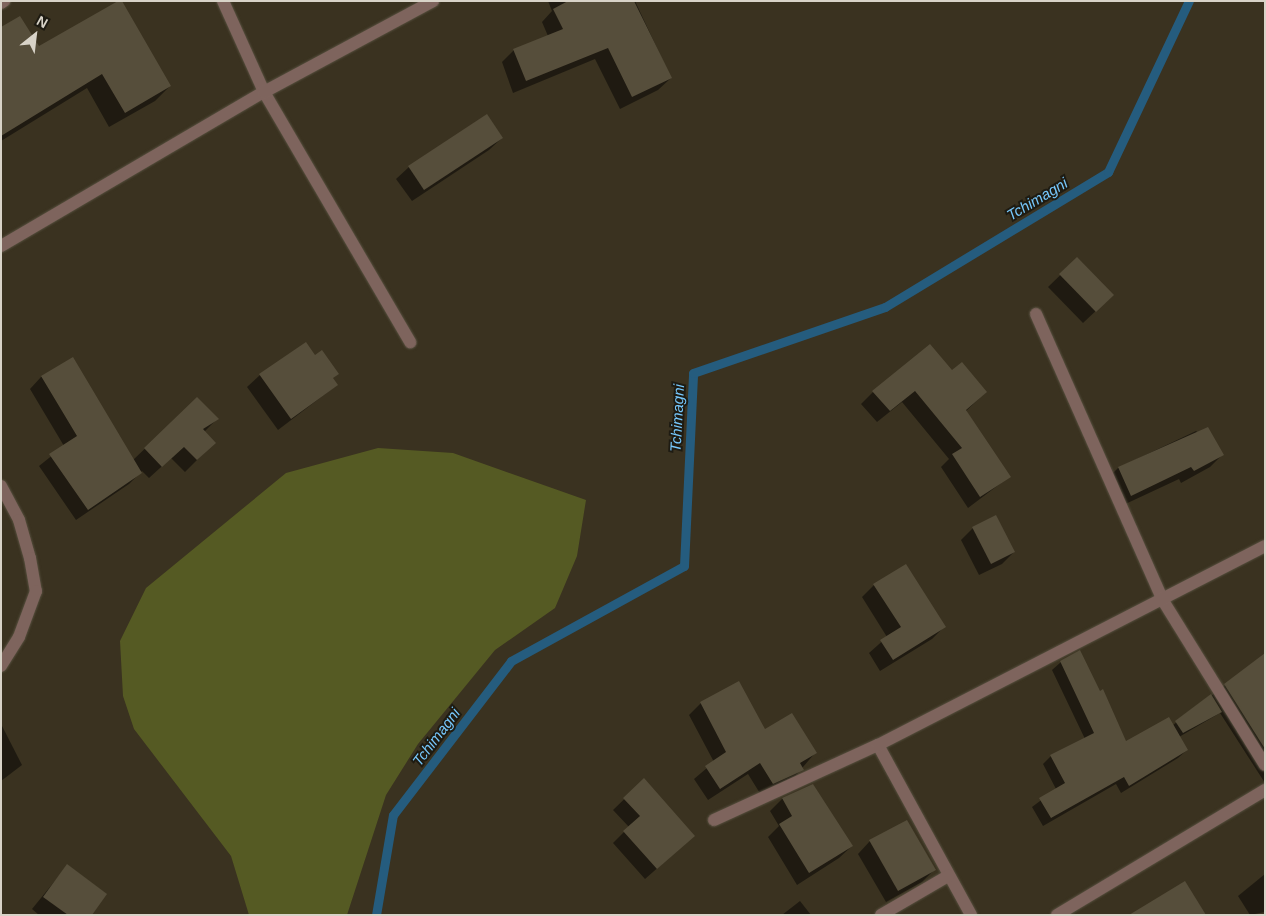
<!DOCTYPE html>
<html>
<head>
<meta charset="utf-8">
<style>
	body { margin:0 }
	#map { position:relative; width:1266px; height:916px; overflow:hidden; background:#3a3220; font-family:Helvetica,sans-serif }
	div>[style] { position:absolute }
	.green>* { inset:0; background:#555a23 }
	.shadow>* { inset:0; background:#0007 }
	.stream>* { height:9px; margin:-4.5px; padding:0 4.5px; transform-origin:4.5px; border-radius:4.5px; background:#255c7e }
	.building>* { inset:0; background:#564e3b }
	.roads { filter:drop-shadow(0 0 1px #564f3e) drop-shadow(0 0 1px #564f3e) }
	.minor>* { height:12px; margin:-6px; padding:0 6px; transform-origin:6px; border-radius:6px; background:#7e645d }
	span { translate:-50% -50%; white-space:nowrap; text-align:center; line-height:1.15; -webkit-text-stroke:4px #1e1b12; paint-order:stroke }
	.water-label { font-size:15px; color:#77c8fc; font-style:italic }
	.frame { position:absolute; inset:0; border:2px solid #d8d3c8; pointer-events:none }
	.north { position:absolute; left:10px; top:10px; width:50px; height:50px; -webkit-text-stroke:4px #1e1b12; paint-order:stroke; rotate:29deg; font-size:14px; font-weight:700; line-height:20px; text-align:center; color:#d8d3c8 }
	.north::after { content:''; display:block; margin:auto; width:18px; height:22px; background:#d8d3c8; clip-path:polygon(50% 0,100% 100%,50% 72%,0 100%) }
</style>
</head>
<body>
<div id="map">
	<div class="green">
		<i style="clip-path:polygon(378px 448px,453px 453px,586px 500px,577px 556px,555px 608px,495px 650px,418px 744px,386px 795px,347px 915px,249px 915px,231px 856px,134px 729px,123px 696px,120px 641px,146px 588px,286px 473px)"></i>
	</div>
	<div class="shadow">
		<i style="clip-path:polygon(548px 1px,635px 1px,671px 78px,658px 90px,620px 109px,595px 59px,513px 93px,502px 62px,514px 50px,548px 36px,542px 22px,552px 11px)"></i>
		<i style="clip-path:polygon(39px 48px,170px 86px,155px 101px,109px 127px,87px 88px,1px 141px,1px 52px)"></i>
		<i style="clip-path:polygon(487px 116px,502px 138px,489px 150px,412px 201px,396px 179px,409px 167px)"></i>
		<i style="clip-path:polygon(1077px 259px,1100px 307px,1083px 323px,1048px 287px)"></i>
		<i style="clip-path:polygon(73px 359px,133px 460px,197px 399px,217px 419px,204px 432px,214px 443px,185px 472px,171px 458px,149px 478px,142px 471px,129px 484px,76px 520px,39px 466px,64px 446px,30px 389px,41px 377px)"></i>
		<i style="clip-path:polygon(952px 372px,986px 392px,966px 411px,1009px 477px,968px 508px,941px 467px,949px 459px,902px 402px,877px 422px,861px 404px,873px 392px)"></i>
		<i style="clip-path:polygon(260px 375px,332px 379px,337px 385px,278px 430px,247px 387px)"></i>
		<i style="clip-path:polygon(1196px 431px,1222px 455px,1210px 467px,1181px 483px,1179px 479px,1119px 507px,1106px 480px,1118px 468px)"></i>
		<i style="clip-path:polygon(973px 528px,1014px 552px,1002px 564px,979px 575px,961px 540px)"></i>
		<i style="clip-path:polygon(874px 585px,944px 627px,932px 639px,880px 671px,869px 653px,887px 637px,862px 597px)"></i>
		<i style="clip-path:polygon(1265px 655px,1265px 783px,1220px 713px,1179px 737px,1187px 750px,1178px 758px,1121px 793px,1116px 784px,1043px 826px,1032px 807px,1056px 789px,1043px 764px,1051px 756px,1085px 739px,1052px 670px,1061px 662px,1125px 742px,1173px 725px)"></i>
		<i style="clip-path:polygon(701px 703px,765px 731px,815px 753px,791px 781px,761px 795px,748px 774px,708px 800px,694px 779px,714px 762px,689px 715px)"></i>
		<i style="clip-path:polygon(1px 724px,22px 765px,1px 781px)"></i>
		<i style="clip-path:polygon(644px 780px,694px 836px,645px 879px,613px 843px,629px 827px,613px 810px)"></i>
		<i style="clip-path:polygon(813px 785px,852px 846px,839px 858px,797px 885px,768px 837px,779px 826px,770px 811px,782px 799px)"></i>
		<i style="clip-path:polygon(870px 841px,934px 870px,922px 882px,886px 902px,858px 854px)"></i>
		<i style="clip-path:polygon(67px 866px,90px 915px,39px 915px,32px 909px)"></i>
		<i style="clip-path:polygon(1265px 874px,1265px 912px,1250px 915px,1238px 896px)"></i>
		<i style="clip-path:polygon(800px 901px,811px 915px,782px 915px)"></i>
	</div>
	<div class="stream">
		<i style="left:376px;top:915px;width:101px;rotate:-80.4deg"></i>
		<i style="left:393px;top:815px;width:194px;rotate:-52.5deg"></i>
		<i style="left:511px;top:661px;width:197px;rotate:-28.8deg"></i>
		<i style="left:684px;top:566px;width:193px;rotate:-87.3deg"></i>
		<i style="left:693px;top:373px;width:203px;rotate:-19deg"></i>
		<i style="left:885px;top:307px;width:261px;rotate:-31.2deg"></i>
		<i style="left:1108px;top:172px;width:189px;rotate:-64.7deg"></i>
	</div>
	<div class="building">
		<i style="clip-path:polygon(118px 1px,122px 1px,171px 86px,125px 113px,102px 74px,1px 136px,1px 27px,20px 16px,39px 46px)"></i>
		<i style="clip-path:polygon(568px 1px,634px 1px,672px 78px,632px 97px,608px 48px,526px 81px,513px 49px,563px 29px,553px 9px)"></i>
		<i style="clip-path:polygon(487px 114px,503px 138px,424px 190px,408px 166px)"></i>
		<i style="clip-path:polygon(1077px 257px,1114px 295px,1096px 312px,1059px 274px)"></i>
		<i style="clip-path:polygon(306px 342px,315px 355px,322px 350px,339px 374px,333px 378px,338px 385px,291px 419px,259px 374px)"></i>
		<i style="clip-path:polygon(930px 344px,952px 370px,962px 362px,987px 392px,966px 410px,1011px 477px,980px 497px,952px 454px,962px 448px,915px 391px,890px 411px,872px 391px)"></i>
		<i style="clip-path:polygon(73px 357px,142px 473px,88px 510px,49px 454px,77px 436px,41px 376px)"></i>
		<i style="clip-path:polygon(197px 397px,219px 419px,203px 429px,216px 443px,197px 460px,184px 447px,162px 467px,144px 448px)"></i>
		<i style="clip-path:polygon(1208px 427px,1224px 455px,1194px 471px,1191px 467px,1131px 496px,1118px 467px)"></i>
		<i style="clip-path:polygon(996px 515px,1015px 552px,991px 564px,972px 527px)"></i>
		<i style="clip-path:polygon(906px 564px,946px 627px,893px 660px,880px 640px,901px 627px,873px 584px)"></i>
		<i style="clip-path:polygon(1080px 650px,1100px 691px,1103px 689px,1126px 741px,1169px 717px,1188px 750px,1129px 786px,1124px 777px,1051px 818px,1039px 798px,1065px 783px,1050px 755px,1094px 733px,1060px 661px)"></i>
		<i style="clip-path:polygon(1265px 653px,1265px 749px,1224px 684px)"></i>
		<i style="clip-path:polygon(739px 681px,765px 729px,792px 713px,817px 753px,800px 763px,804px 770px,773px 784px,760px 763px,720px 789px,705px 766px,726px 752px,700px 702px)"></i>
		<i style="clip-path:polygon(1211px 694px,1222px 712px,1183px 733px,1175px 721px)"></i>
		<i style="clip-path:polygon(644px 778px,695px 836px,657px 869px,623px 831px,640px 816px,623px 798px)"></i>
		<i style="clip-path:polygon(813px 784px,853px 846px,809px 873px,779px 824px,792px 816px,782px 798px)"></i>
		<i style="clip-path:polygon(907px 820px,936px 870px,898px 891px,869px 840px)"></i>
		<i style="clip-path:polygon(67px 864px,107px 894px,92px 915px,68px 915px,43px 897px)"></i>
		<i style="clip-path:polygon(1185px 881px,1206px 915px,1129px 915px)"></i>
	</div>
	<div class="roads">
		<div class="minor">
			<i style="left:223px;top:1px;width:100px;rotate:65.7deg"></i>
			<i style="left:264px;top:92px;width:290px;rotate:59.7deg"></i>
			<i style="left:1px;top:3px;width:4px;rotate:-34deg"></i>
			<i style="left:1px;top:246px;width:305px;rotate:-30.4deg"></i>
			<i style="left:264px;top:92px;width:192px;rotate:-28.3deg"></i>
			<i style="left:1036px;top:314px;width:312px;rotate:66.1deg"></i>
			<i style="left:1162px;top:599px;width:195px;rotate:58.2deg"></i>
			<i style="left:1px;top:486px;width:38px;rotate:62deg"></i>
			<i style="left:19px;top:520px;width:40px;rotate:74deg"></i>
			<i style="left:30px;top:558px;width:34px;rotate:80deg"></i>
			<i style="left:36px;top:591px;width:49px;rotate:110.3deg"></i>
			<i style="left:19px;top:637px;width:34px;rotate:122deg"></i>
			<i style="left:878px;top:745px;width:194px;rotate:61.3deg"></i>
			<i style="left:714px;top:820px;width:180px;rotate:-24.6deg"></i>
			<i style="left:878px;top:745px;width:435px;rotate:-27.2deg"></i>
			<i style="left:881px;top:915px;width:78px;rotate:-30.2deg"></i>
			<i style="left:1057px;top:915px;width:243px;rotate:-31deg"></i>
		</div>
	</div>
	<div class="water-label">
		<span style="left:1037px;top:199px;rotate:-31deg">Tchimagni</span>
		<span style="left:677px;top:418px;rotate:-87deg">Tchimagni</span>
		<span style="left:436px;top:737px;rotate:-53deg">Tchimagni</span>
	</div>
	<div class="frame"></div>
	<div class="north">N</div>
</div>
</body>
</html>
